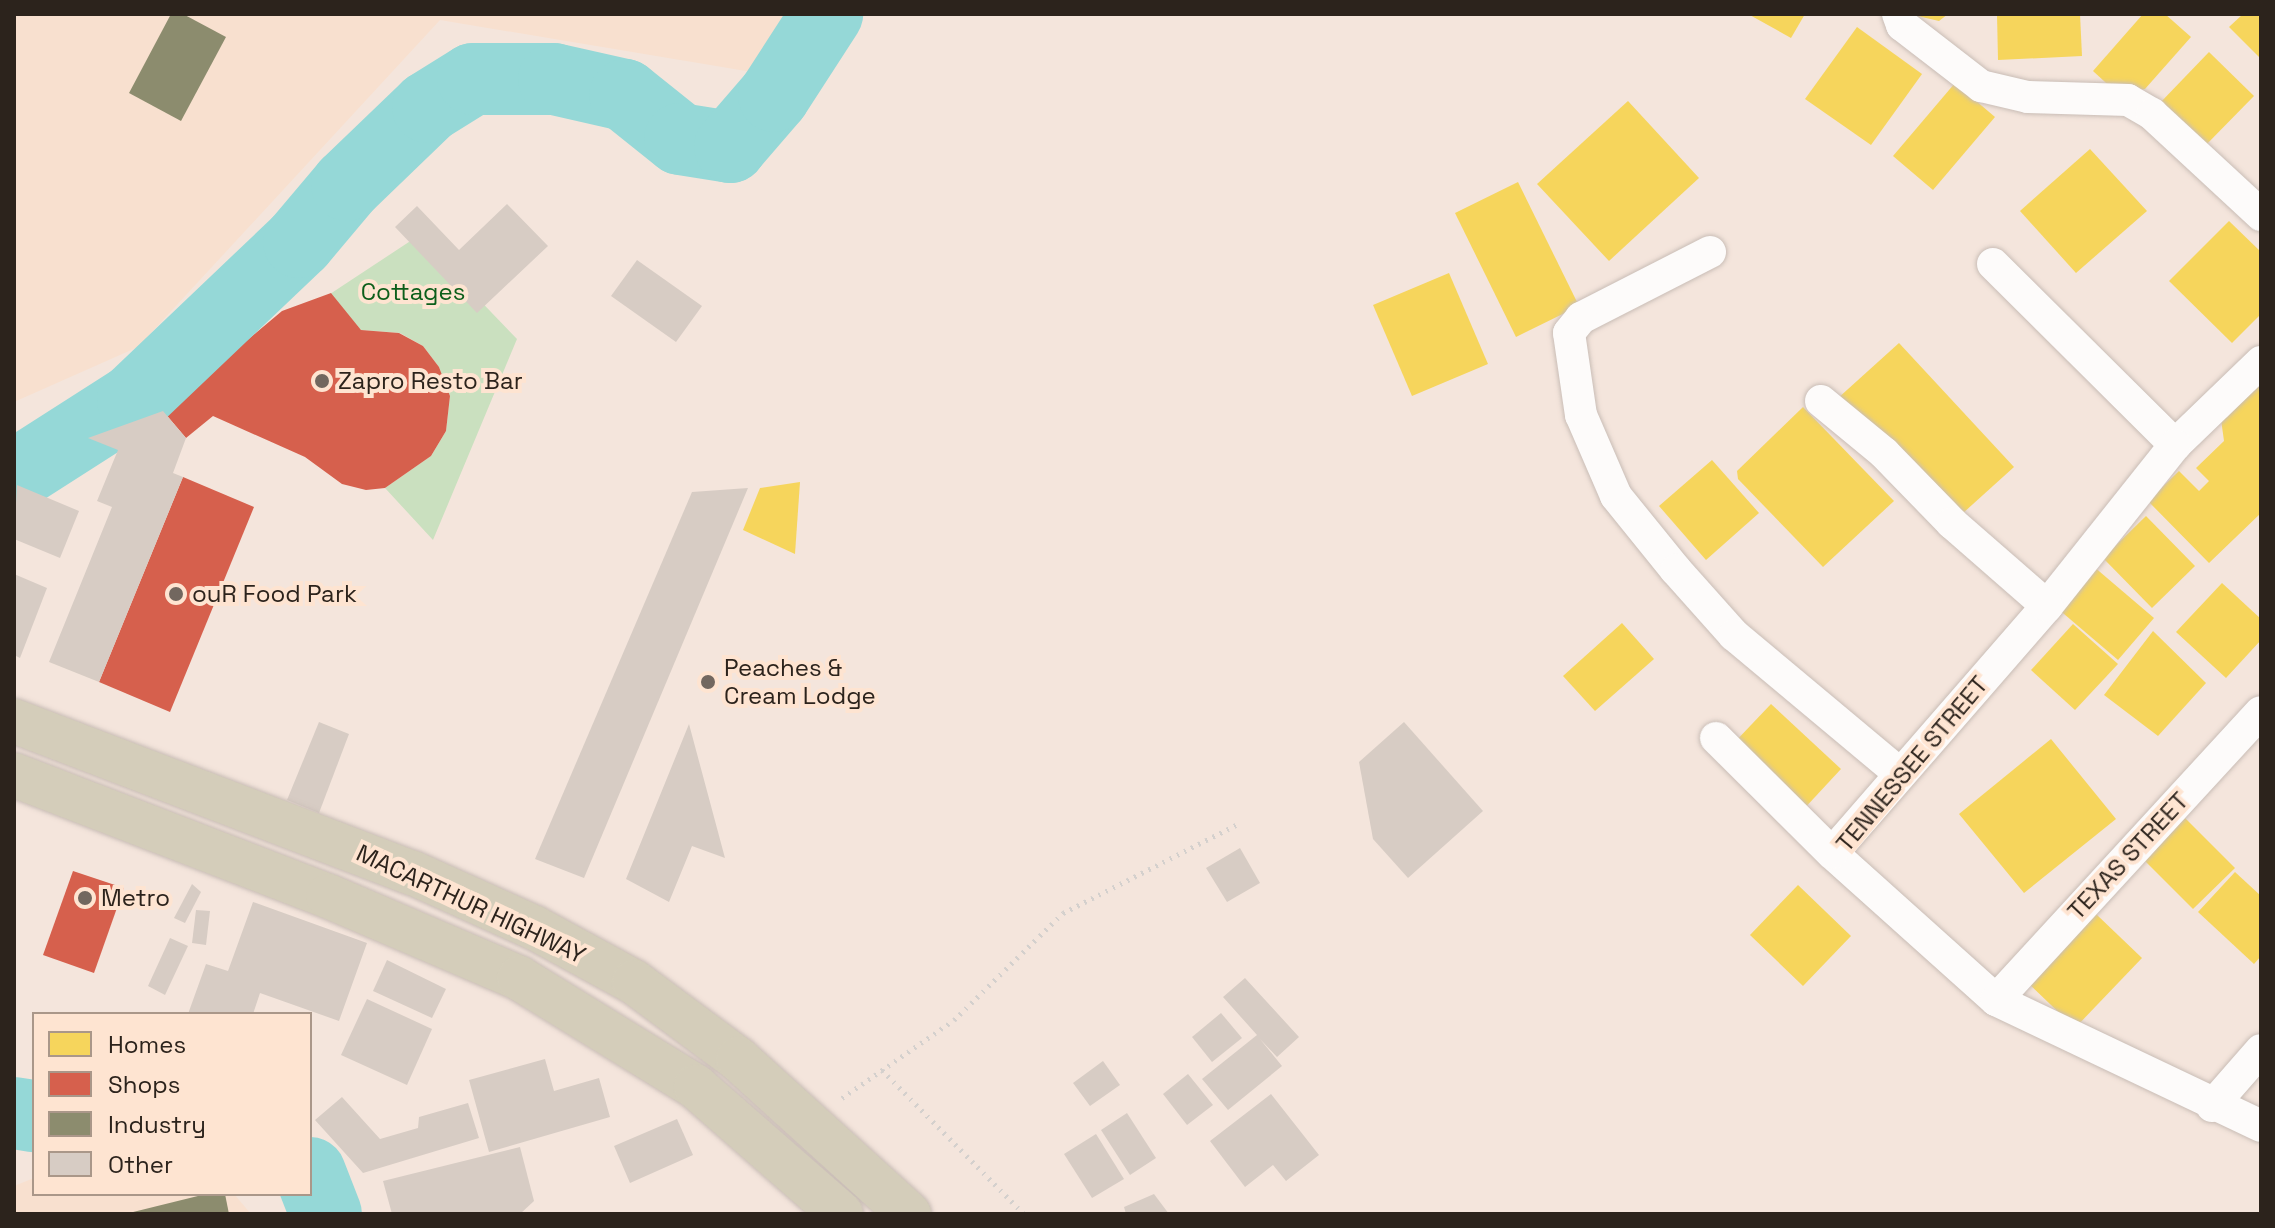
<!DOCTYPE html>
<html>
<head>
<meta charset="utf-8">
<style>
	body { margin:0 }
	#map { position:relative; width:2275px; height:1228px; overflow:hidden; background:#f4e5dc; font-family:"Space Grotesk",sans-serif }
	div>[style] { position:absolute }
	.built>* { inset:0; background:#f8e0cf }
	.green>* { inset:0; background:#cae0bf }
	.homes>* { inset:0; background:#f6d55c }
	.shops>* { inset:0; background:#d6604d }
	.industry>* { inset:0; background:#8c8c6e }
	.river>* { height:72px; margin:-36px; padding:0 36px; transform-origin:36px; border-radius:36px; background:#95d8d7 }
	.building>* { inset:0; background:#d7ccc4 }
	.path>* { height:5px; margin-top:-2.5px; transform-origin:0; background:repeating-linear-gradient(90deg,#d4d0cd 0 2px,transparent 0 8px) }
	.roads { filter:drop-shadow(0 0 2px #c9bdb6) drop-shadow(0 0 2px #c9bdb6) }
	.street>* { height:32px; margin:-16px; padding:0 16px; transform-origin:16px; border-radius:16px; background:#fdfbfa }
	.highway>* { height:44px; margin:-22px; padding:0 22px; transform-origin:22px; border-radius:22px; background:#d4cdba }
	.dots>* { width:22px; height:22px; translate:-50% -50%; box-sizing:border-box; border:4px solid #fee4d1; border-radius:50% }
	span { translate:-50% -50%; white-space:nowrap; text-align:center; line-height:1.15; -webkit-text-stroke:8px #fee4d1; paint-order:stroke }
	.park-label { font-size:24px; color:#0c5e1a }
	.poi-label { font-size:24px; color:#2c231c }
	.left { translate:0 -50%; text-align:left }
	.street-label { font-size:24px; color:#2c231c }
	.frame { position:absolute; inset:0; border:16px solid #2c231c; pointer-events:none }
	.legend { position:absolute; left:32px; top:1012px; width:280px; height:184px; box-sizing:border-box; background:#fee4d1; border:2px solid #aa9789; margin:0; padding:10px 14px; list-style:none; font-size:24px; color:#2c231c }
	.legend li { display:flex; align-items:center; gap:16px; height:40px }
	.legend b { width:40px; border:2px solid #aa9789 }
</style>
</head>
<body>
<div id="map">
	<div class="built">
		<i style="clip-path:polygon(14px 14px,802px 14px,764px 74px,440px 20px,138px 347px,14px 402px)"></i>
		<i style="clip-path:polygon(34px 1178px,34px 1194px,234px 1194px,251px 1214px,14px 1214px,14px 1186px)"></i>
	</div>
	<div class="green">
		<i style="clip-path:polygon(418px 236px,517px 339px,433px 540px,385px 488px,431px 456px,446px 431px,450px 396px,439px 367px,423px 346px,400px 333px,361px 330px,330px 294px)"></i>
	</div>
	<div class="homes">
		<i style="clip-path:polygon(1748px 14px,1805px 14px,1791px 38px)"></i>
		<i style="clip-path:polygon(1909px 14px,1948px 14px,1939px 21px)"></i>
		<i style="clip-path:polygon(1997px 14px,2080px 14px,2082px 56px,1998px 60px)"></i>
		<i style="clip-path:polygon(2143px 14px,2165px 14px,2191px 37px,2145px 89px,2117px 93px,2093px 71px)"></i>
		<i style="clip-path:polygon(2243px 14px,2261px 14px,2261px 59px,2229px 27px)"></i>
		<i style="clip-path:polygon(1857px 27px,1922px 74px,1871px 145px,1805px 99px)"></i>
		<i style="clip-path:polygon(2209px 52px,2254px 96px,2203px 148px,2158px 105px)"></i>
		<i style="clip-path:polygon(1955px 83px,1995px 117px,1933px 190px,1893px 156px)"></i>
		<i style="clip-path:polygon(1628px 101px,1699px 178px,1609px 261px,1537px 184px)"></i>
		<i style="clip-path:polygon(2090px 149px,2147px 211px,2076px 273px,2020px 211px)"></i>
		<i style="clip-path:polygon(1518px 182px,1579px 306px,1516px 337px,1455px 213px)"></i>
		<i style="clip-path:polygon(2229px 221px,2261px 252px,2261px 314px,2232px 343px,2169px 281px)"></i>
		<i style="clip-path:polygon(1449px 273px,1488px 364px,1412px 396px,1373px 305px)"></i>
		<i style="clip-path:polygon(1899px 343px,2014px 467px,1952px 523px,1837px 399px)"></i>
		<i style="clip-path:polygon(2261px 373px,2261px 513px,2209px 563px,2148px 501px,2179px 471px,2199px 491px,2209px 481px,2196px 468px,2224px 441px,2220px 412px)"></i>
		<i style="clip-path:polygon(1803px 407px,1894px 501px,1823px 567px,1738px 479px,1737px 471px)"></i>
		<i style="clip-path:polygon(1712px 460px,1759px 513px,1706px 560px,1659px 506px)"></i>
		<i style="clip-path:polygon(800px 482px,795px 554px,743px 530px,760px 488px)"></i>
		<i style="clip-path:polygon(2146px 516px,2195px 566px,2152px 608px,2103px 558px)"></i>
		<i style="clip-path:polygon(2093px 566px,2154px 618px,2118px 660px,2057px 608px)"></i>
		<i style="clip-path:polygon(2222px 583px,2261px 619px,2261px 640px,2226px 678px,2176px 632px)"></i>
		<i style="clip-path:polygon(1622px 623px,1654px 659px,1595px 711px,1563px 676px)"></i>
		<i style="clip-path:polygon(2073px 624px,2118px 664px,2075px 710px,2031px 670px)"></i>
		<i style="clip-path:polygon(2153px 631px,2206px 683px,2158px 736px,2104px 695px)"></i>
		<i style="clip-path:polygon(1771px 704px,1841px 769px,1802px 811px,1732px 745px)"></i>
		<i style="clip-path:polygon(2051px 739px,2116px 819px,2024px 893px,1959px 814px)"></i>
		<i style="clip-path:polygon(2185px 818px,2235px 868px,2193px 909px,2143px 859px)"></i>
		<i style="clip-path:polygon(2235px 872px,2261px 896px,2261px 956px,2254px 964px,2198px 912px)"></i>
		<i style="clip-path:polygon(1798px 885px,1851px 936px,1803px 986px,1750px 935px)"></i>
		<i style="clip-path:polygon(2096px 914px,2142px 958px,2075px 1028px,2029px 984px)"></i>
	</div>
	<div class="shops">
		<i style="clip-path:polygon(331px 293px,361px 330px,399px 333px,423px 346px,439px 367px,450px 396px,446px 431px,431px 456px,385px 488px,366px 490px,342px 484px,305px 457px,213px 416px,186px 438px,163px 411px,282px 311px)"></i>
		<i style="clip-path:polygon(183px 477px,254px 507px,170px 712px,99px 682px)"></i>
		<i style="clip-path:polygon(73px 871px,124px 888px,94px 973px,43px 955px)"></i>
	</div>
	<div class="industry">
		<i style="clip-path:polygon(171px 14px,183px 14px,226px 37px,181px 121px,129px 93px)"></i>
		<i style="clip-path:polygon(206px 1194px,225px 1194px,229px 1214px,125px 1214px)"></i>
	</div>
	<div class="river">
		<i style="left:14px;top:476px;width:141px;rotate:-32.6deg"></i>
		<i style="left:133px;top:400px;width:229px;rotate:-43.6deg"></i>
		<i style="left:299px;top:242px;width:75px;rotate:-49.9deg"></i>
		<i style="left:347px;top:185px;width:112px;rotate:-43.9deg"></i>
		<i style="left:428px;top:107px;width:53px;rotate:-31.9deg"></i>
		<i style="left:473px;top:79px;width:81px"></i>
		<i style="left:554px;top:79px;width:73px;rotate:12.7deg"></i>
		<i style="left:625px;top:95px;width:70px;rotate:38.7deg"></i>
		<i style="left:680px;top:139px;width:51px;rotate:9.1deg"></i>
		<i style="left:730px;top:147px;width:67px;rotate:-49.2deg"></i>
		<i style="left:774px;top:96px;width:98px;rotate:-57.1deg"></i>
		<i style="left:14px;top:1113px;width:20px;rotate:9deg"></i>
		<i style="left:310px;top:1173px;width:44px;rotate:68.7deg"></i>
	</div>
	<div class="building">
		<i style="clip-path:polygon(507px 204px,548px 246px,477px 313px,395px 227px,417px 206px,459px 250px)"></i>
		<i style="clip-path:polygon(637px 260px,702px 306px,676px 342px,611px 296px)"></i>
		<i style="clip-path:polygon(163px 411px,186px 438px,173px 473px,183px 477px,99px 682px,49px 662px,112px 507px,97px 501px,118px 450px,88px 438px)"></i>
		<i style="clip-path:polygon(17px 485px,79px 511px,60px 558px,14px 539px)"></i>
		<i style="clip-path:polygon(748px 488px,584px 878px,535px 859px,692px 492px)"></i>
		<i style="clip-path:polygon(14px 574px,47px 588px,20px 658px,14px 655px)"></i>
		<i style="clip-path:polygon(319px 722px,349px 734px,319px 813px,287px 800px)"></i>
		<i style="clip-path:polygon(1404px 722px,1483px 811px,1408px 878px,1373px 839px,1359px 762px)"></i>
		<i style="clip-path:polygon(689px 724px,725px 858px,692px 846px,669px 902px,626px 879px)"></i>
		<i style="clip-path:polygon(1240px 848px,1260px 883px,1227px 902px,1206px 868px)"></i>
		<i style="clip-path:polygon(192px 884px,201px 892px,185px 923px,174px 918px)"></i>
		<i style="clip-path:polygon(253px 902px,367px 943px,339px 1021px,260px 993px,253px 1014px,188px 1014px,206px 964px,228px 971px)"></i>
		<i style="clip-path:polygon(196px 910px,210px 911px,206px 945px,192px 943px)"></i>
		<i style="clip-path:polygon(170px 938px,188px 946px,165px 995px,148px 986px)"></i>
		<i style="clip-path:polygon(387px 960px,446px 989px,432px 1018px,373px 991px)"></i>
		<i style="clip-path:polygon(1245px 978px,1299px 1037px,1277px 1057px,1260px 1039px,1282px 1066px,1228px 1110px,1202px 1079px,1257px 1035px,1223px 997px)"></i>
		<i style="clip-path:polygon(367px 999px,432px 1029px,407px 1085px,341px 1055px)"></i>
		<i style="clip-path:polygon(1221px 1013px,1242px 1038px,1212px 1062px,1192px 1037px)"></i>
		<i style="clip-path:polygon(545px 1059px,554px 1091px,599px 1078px,610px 1117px,489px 1152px,469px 1080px)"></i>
		<i style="clip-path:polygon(1103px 1061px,1120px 1085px,1090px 1106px,1073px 1083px)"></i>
		<i style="clip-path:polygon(1188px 1074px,1213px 1105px,1187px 1125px,1163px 1094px)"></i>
		<i style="clip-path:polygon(1271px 1094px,1319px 1155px,1286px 1181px,1273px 1165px,1245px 1187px,1210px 1141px)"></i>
		<i style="clip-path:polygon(342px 1097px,380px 1139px,418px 1128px,419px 1117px,468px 1103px,479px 1138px,363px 1173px,315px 1120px)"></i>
		<i style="clip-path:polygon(1127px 1113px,1156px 1158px,1130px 1175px,1101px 1130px)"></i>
		<i style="clip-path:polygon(677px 1119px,693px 1155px,630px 1183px,614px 1146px)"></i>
		<i style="clip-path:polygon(1096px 1134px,1124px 1179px,1092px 1198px,1064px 1154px)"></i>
		<i style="clip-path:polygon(520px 1147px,534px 1201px,520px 1214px,392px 1214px,383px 1181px)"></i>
		<i style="clip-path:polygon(1154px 1194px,1169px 1214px,1126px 1214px,1124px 1207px)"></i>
	</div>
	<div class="path">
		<i style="left:882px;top:1070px;width:202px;rotate:45.4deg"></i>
		<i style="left:842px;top:1098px;width:136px;rotate:-34.9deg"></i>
		<i style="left:954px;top:1020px;width:153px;rotate:-44.5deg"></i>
		<i style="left:1063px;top:913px;width:199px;rotate:-27deg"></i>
	</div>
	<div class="roads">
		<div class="street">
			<i style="left:1898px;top:14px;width:12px;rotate:70deg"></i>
			<i style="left:1902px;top:25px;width:100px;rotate:37.7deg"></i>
			<i style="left:1981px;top:86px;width:48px;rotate:13.2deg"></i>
			<i style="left:2028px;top:97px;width:100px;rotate:1.7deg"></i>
			<i style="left:2128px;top:100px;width:28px;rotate:30deg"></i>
			<i style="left:2152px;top:114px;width:149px;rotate:42.8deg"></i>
			<i style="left:1710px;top:252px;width:145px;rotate:152.9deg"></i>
			<i style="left:1581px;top:318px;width:19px;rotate:129deg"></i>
			<i style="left:1569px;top:333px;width:83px;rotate:81.7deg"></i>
			<i style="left:1581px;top:415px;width:88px;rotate:66.6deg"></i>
			<i style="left:1616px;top:496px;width:95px;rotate:51deg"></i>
			<i style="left:1676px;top:570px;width:87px;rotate:48.3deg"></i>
			<i style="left:1734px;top:635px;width:214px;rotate:39.9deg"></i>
			<i style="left:1993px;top:264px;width:257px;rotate:44.8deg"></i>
			<i style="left:2261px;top:362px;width:120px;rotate:136deg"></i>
			<i style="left:2175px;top:445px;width:206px;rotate:128.5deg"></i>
			<i style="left:2047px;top:606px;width:327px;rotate:131deg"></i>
			<i style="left:1832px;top:853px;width:220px;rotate:41.9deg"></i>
			<i style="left:1996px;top:1000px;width:293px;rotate:25.4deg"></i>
			<i style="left:1821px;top:401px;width:82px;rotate:39.5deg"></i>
			<i style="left:1884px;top:453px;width:98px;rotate:45.8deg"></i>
			<i style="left:1952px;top:523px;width:126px;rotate:41.1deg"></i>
			<i style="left:1716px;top:738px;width:163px;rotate:44.8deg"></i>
			<i style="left:1996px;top:1000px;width:391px;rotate:-47.4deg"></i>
			<i style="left:2212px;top:1106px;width:74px;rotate:-48.8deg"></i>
		</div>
		<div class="highway">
			<i style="left:14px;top:721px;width:427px;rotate:20.9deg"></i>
			<i style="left:413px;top:873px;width:134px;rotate:24.3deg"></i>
			<i style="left:535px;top:928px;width:113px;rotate:28.6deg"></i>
			<i style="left:634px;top:982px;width:129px;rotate:36.5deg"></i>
			<i style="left:738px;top:1059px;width:231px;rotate:42.2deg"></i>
			<i style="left:14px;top:775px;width:337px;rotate:21.1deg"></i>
			<i style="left:328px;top:896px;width:208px;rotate:23.2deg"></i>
			<i style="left:519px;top:978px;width:208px;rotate:31.6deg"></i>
			<i style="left:696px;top:1087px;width:193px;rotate:41.2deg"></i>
		</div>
	</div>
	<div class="dots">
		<i style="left:322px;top:381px;background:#72675f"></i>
		<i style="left:176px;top:594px;background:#72675f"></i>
		<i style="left:708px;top:682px;background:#72675f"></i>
		<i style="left:85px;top:898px;background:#72675f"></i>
	</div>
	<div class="park-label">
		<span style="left:413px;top:292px">Cottages</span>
	</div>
	<div class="poi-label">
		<span class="left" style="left:338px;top:381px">Zapro Resto Bar</span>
		<span class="left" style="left:192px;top:594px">ouR Food Park</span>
		<span class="left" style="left:724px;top:682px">Peaches &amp;<br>Cream Lodge</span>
		<span class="left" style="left:101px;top:898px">Metro</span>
	</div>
	<div class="street-label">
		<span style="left:1912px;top:764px;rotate:-50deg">TENNESSEE STREET</span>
		<span style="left:2128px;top:856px;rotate:-47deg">TEXAS STREET</span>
		<span style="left:471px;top:904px;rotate:25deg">MACARTHUR HIGHWAY</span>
	</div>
	<div class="frame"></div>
	<ul class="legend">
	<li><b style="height:22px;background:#f6d55c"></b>Homes</li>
	<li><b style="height:22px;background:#d6604d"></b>Shops</li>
	<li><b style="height:22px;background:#8c8c6e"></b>Industry</li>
	<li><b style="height:22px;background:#d7ccc4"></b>Other</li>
	</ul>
</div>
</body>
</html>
